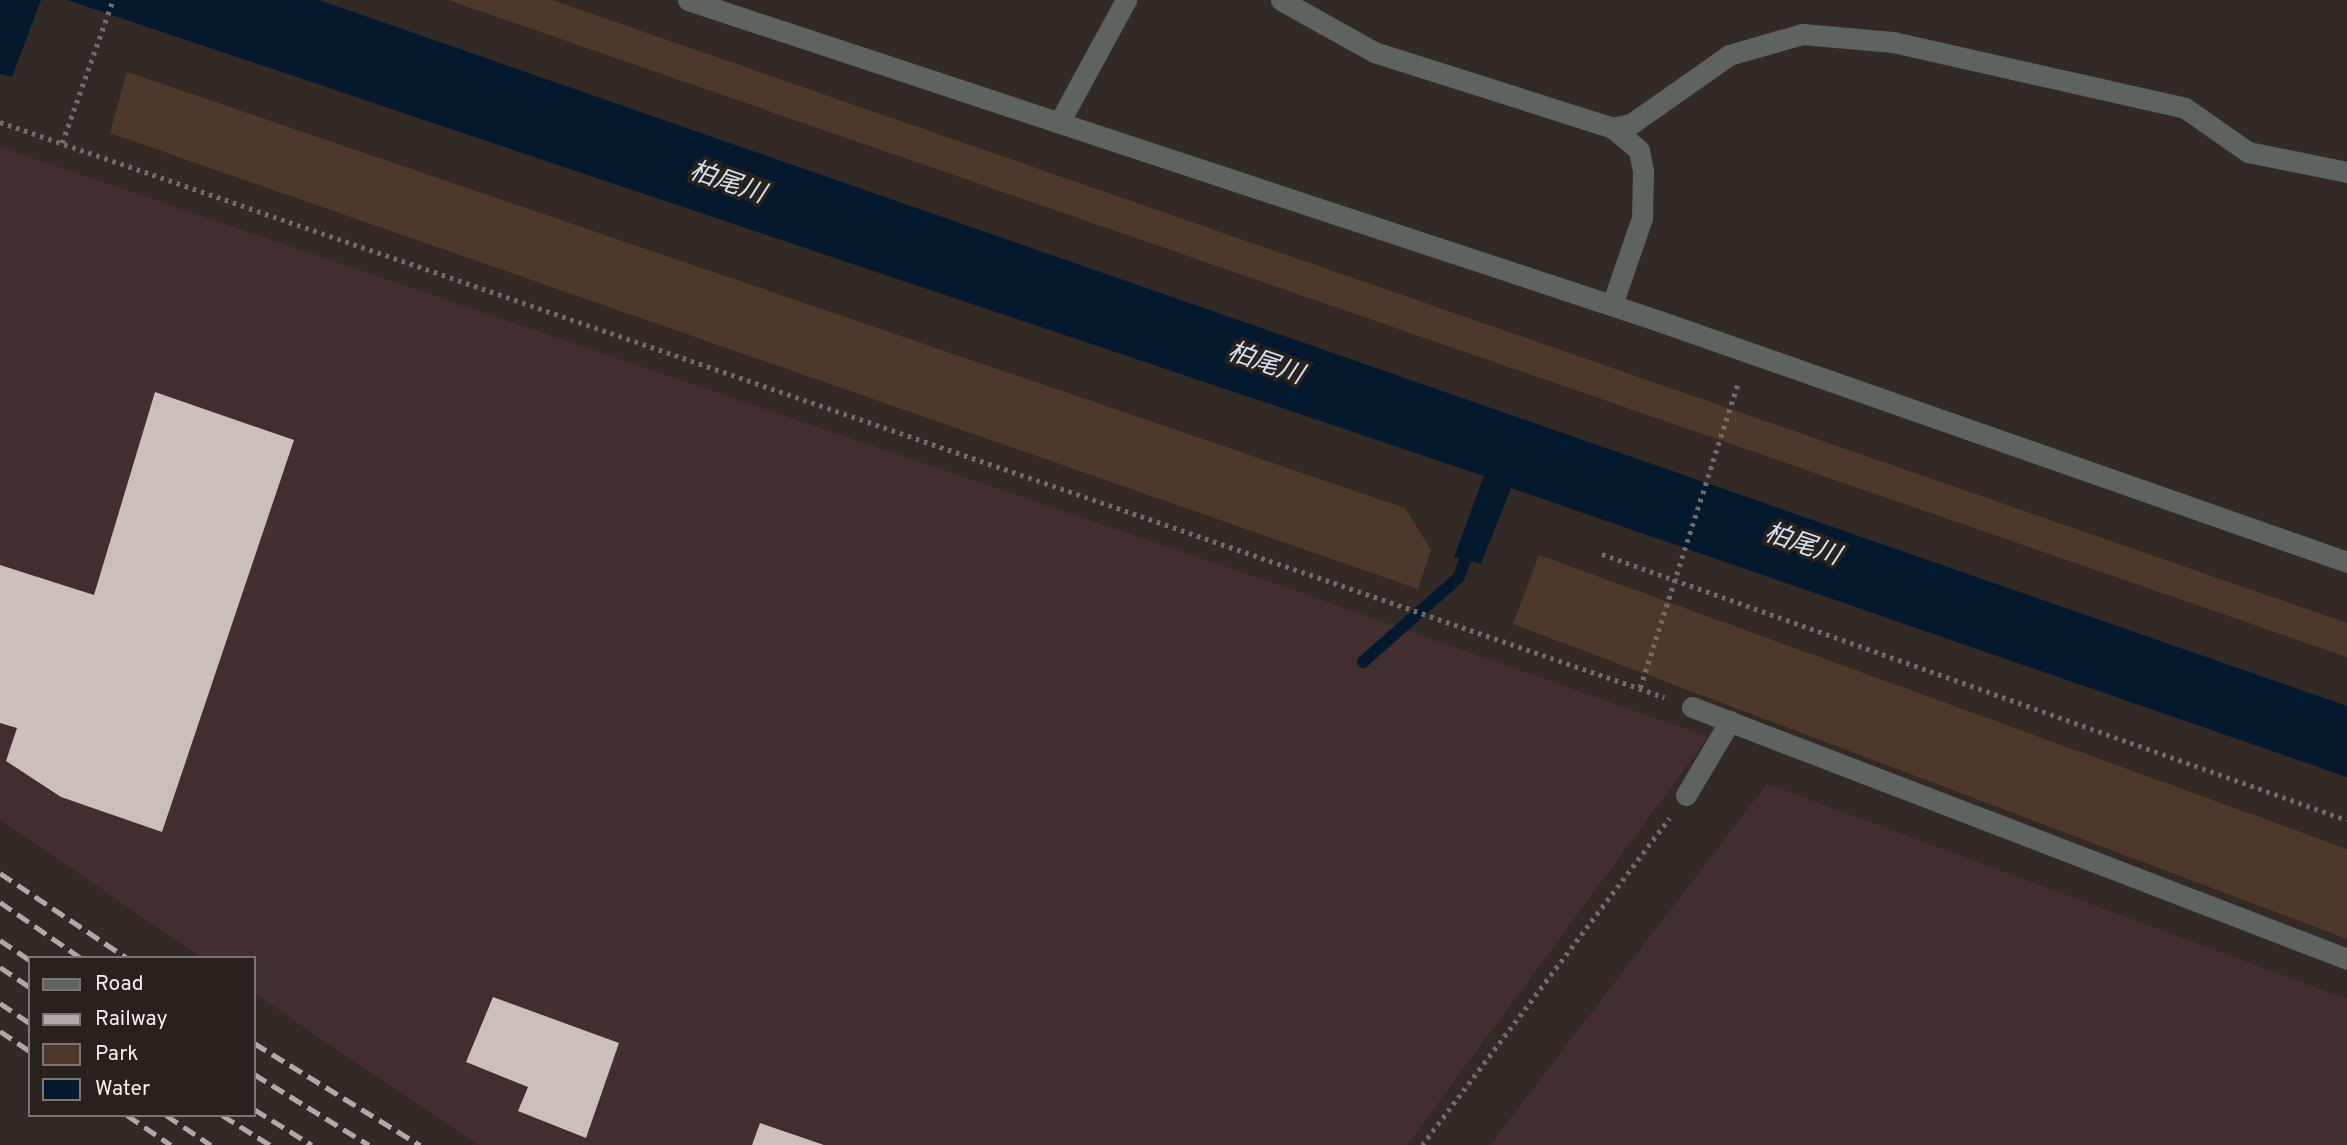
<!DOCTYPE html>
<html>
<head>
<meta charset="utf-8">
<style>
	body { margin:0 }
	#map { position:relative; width:2347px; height:1145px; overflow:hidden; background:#332a26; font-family:Overpass,"Noto Sans JP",sans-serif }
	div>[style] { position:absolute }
	.industrial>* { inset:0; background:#422e2e }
	.green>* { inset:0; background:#4e382c }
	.water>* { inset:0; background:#04192e }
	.stream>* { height:12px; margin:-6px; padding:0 6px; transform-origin:6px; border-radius:6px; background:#04192e }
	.building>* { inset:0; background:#cabfb9 }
	.path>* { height:4.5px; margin-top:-2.25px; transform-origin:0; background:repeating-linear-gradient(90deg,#746c68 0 3.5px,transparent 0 8.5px) }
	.minor>* { height:21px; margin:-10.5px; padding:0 10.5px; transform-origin:10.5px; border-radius:10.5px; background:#5f6360 }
	.rail>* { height:5px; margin-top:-2.5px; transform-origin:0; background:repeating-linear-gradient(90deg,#b0a9a6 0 14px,transparent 0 21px) }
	span { translate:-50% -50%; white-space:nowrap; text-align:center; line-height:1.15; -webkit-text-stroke:7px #29211c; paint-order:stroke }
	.water-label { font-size:26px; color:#d1e2f5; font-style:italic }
	.legend { position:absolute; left:28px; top:956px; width:228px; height:161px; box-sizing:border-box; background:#29211c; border:2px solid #7b7470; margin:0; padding:9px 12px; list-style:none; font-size:21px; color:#f6f0ed }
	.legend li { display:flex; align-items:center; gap:14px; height:35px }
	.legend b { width:35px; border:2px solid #7b7470 }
</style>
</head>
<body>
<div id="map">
	<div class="industrial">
		<i style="clip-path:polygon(0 147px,1276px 584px,1708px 737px,1407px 1145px,478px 1145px,254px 993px,254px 958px,203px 958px,0 820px)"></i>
		<i style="clip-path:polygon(1767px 784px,2347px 999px,2347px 1145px,1490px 1145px)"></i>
	</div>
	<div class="green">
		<i style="clip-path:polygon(448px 0,552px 0,2347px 623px,2347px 657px)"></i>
		<i style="clip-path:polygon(127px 72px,1405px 508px,1431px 550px,1418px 589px,110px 133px)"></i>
		<i style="clip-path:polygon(1539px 555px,2347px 849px,2347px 939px,1513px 624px)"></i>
	</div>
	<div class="water">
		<i style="clip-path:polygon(0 0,41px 0,12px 77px,0 74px)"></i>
		<i style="clip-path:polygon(67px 0,319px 0,2347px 706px,2347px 777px,1511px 488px,1481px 564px,1454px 557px,1484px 476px)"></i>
	</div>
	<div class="stream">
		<i style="left:1363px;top:662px;width:128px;rotate:-41.5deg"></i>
		<i style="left:1459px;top:577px;width:32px;rotate:-70deg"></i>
	</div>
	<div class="building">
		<i style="clip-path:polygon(155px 392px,294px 440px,162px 832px,61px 797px,6px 761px,17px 728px,0 723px,0 565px,94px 595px)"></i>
		<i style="clip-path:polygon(493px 997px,619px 1043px,586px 1138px,518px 1111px,528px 1087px,466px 1062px)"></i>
		<i style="clip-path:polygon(760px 1123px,824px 1145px,752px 1145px)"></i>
	</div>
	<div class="path">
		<i style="left:0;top:122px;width:1761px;rotate:19.06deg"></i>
		<i style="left:62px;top:143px;width:152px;rotate:-70.4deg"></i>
		<i style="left:1602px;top:554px;width:791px;rotate:19.65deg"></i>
		<i style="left:1640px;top:688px;width:321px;rotate:-72.2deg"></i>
		<i style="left:1422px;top:1145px;width:410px;rotate:-52.9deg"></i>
	</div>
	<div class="minor">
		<i style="left:688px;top:0;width:1023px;rotate:18.29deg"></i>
		<i style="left:1659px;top:321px;width:729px;rotate:19.3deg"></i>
		<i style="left:1281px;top:0;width:107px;rotate:29.2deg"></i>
		<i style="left:1374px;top:52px;width:251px;rotate:17.6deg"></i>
		<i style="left:1613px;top:128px;width:18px;rotate:-13deg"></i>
		<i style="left:1631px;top:124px;width:120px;rotate:-35.1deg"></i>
		<i style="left:1729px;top:55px;width:76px;rotate:-16deg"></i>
		<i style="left:1802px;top:34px;width:91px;rotate:5deg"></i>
		<i style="left:1893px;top:42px;width:299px;rotate:12.7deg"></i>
		<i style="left:2185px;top:108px;width:77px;rotate:34.9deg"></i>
		<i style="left:2248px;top:152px;width:101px;rotate:11.4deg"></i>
		<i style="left:1060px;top:121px;width:138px;rotate:-61.4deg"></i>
		<i style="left:1612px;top:305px;width:92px;rotate:-71deg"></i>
		<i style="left:1642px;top:218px;width:47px;rotate:-88.8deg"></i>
		<i style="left:1643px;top:171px;width:21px;rotate:-101deg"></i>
		<i style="left:1639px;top:150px;width:34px;rotate:-140deg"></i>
		<i style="left:1692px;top:707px;width:702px;rotate:21.04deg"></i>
		<i style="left:1686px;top:795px;width:86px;rotate:-59.3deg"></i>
	</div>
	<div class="rail">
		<i style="left:0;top:873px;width:153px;rotate:33.8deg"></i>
		<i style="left:0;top:902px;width:98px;rotate:34.7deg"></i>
		<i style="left:0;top:940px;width:36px;rotate:34deg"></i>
		<i style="left:0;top:967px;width:36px;rotate:34deg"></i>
		<i style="left:0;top:1003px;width:36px;rotate:34deg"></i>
		<i style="left:0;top:1031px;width:36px;rotate:34deg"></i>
		<i style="left:254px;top:1043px;width:195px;rotate:31.6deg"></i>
		<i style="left:254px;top:1074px;width:135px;rotate:31.7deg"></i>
		<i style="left:254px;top:1109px;width:68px;rotate:31.8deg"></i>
		<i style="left:127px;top:1115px;width:53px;rotate:34.3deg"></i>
		<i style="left:166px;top:1115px;width:54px;rotate:33.7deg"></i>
		<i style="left:222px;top:1115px;width:57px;rotate:32deg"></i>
	</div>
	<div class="water-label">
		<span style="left:727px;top:184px;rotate:19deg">柏尾川</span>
		<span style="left:1265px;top:365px;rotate:19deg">柏尾川</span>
		<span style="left:1802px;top:546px;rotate:19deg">柏尾川</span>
	</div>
	<ul class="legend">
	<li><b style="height:9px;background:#5f6360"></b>Road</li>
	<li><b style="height:9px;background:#b0a9a6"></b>Railway</li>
	<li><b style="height:19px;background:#4e382c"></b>Park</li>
	<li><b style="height:19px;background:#04192e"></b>Water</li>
	</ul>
</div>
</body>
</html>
